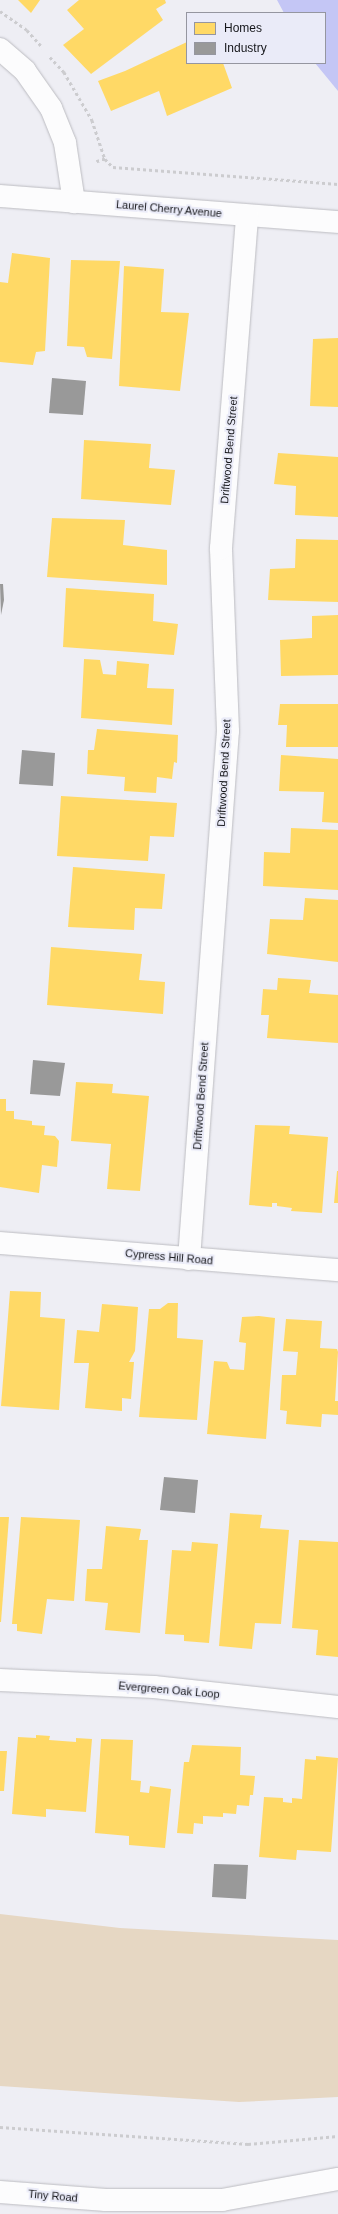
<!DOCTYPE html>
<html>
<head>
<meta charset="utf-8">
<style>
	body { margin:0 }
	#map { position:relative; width:338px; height:2214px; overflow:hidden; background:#eeeef4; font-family:Helvetica,sans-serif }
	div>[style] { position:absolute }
	.green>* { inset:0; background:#e6d7c3 }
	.water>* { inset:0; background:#c4c6f5 }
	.homes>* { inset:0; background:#ffd966 }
	.industry>* { inset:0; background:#999 }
	.path>* { height:2.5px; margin-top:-1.25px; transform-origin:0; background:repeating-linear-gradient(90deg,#cccccf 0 3px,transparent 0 6px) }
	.roads { filter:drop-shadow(0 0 1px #bcbcc1) drop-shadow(0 0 1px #bcbcc1) }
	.minor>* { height:22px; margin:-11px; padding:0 11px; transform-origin:11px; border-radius:11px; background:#fcfcfd }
	.tertiary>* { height:22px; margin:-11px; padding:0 11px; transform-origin:11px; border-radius:11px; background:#fcfcfd }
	span { translate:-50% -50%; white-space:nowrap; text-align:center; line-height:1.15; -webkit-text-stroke:4px #eaebf8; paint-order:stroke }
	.street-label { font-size:11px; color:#16171b }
	.legend { position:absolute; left:186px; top:12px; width:140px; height:52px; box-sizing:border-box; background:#eaebf8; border:1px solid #9596a0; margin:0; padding:5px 7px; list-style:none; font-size:12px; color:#16171b }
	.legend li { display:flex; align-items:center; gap:8px; height:20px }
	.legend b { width:20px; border:1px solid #9596a0 }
</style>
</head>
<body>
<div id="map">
	<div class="green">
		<i style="clip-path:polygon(0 1914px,120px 1928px,338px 1940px,338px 2097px,239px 2102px,0 2086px)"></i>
	</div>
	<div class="water">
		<i style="clip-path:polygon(277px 0,338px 0,338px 91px,315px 63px,325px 63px,325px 13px,284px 13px)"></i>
	</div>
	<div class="homes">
		<i style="clip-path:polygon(18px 0,40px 0,31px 13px)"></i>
		<i style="clip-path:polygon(79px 0,165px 0,166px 3px,156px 9px,163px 20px,91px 74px,63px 45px,84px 29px,67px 10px)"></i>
		<i style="clip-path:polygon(187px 42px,187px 63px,223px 63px,232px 88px,167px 116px,159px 91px,111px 111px,98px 81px,125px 71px)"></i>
		<i style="clip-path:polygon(12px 253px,50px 258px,45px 351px,36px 352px,33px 365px,0 362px,0 282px,8px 283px)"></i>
		<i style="clip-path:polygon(71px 260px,120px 261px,112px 359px,87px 357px,84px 347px,67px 346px)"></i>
		<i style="clip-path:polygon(124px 266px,164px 269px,161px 312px,189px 313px,180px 391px,119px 386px)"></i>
		<i style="clip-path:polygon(338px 338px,338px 407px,310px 406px,313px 339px)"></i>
		<i style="clip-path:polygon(84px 440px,151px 444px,149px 468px,175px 470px,171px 505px,81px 499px)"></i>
		<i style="clip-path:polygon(278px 453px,338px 457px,338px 517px,295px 515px,296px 486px,274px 484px)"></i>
		<i style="clip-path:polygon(52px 518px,125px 520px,123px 545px,167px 550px,167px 585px,47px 577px)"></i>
		<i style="clip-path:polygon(296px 539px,338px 540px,338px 602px,268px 600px,270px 569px,295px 568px)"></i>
		<i style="clip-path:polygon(66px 588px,154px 594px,153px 621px,178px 624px,174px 655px,63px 647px)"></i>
		<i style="clip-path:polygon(338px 615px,338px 675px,281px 676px,280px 640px,312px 638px,312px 616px)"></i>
		<i style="clip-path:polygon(84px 659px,100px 660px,103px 674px,116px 675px,117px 661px,149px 664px,147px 688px,174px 689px,172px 725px,81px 718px)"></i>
		<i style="clip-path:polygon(280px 704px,338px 704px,338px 747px,286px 747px,287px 725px,278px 725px)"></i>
		<i style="clip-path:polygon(97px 729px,178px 735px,177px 763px,174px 762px,172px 779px,157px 777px,156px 793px,124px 791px,125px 777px,87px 774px,88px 750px,94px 750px)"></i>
		<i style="clip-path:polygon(281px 755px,338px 759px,338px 823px,322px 822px,324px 792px,279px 791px)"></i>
		<i style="clip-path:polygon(61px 796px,177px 803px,174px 837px,150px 836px,148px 861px,57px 856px)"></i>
		<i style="clip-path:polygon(291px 828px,338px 830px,338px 890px,263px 886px,264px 852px,290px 853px)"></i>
		<i style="clip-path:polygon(73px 867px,165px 874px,162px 909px,135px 908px,134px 930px,68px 927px)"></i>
		<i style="clip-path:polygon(305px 898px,338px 900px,338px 962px,267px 954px,270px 919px,303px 920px)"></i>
		<i style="clip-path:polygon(51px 947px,142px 954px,139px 980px,165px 982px,163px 1014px,47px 1005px)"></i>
		<i style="clip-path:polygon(278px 978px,311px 980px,309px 993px,338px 995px,338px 1043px,267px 1038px,269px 1015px,261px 1015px,263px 989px,277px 990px)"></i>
		<i style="clip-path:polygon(76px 1082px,113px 1084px,112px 1093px,149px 1096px,140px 1191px,107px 1189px,111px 1144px,71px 1141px)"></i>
		<i style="clip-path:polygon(0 1099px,6px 1099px,6px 1111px,14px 1111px,14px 1119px,32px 1121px,32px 1125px,45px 1126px,44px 1135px,55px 1136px,59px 1141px,57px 1167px,42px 1165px,39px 1193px,0 1187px)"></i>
		<i style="clip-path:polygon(255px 1125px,290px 1126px,289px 1134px,328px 1137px,322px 1213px,291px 1211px,292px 1208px,277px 1206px,277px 1203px,272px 1203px,272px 1207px,249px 1205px)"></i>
		<i style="clip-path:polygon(337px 1171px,338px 1171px,338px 1203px,334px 1203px)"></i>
		<i style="clip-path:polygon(10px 1291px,41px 1292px,40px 1317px,65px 1319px,59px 1410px,1px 1406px)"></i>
		<i style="clip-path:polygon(168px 1303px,178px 1303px,177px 1338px,203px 1340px,197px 1420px,139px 1417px,149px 1309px,160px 1309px)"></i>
		<i style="clip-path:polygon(102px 1304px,138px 1307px,135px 1351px,129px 1362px,134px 1362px,131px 1399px,122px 1398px,122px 1411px,85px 1408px,89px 1363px,74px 1363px,77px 1330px,99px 1332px)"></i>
		<i style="clip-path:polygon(259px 1316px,275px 1318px,266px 1439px,207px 1434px,214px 1361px,227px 1362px,230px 1369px,244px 1370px,246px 1343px,239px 1342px,242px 1317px)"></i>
		<i style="clip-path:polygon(286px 1319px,322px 1321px,320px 1348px,337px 1349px,338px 1352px,335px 1401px,338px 1401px,338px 1415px,322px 1414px,321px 1427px,286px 1424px,287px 1411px,280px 1410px,282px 1375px,296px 1375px,298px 1352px,283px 1351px)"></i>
		<i style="clip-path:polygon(230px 1513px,262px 1515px,260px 1528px,289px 1530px,281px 1624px,255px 1623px,252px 1649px,219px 1646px)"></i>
		<i style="clip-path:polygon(0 1517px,9px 1517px,1px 1622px,0 1622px)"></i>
		<i style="clip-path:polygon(21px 1517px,80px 1520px,74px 1601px,47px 1599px,42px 1634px,17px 1631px,17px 1624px,12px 1624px)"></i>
		<i style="clip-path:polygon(106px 1526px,141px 1529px,139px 1540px,148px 1540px,140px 1633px,105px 1630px,108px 1603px,85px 1601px,87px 1569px,102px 1569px)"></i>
		<i style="clip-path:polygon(299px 1540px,338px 1542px,338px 1657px,316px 1655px,318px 1630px,292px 1628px)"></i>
		<i style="clip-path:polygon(192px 1542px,218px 1544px,209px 1643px,184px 1641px,184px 1635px,165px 1634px,172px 1550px,191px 1551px)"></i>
		<i style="clip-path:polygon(36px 1735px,50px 1736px,49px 1740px,76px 1742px,76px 1738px,92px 1739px,86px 1812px,46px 1809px,46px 1817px,12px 1814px,18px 1737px,36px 1738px)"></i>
		<i style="clip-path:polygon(101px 1739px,133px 1740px,131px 1780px,141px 1781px,140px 1792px,149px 1793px,150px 1786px,171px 1789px,165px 1848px,129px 1845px,129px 1836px,95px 1833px)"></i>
		<i style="clip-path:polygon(192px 1745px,241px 1747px,240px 1775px,255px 1776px,253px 1795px,250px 1795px,249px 1806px,237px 1805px,236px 1814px,223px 1813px,223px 1817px,203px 1816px,203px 1824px,194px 1823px,193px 1834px,177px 1833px,184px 1762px,189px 1762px)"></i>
		<i style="clip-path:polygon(0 1751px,7px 1751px,4px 1791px,0 1791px)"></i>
		<i style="clip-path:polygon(316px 1756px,338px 1758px,331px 1852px,297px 1850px,296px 1860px,259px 1857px,264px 1797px,283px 1798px,283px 1802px,292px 1803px,292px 1798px,302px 1799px,305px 1759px,316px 1760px)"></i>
	</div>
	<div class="industry">
		<i style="clip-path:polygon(52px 378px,86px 381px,83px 415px,49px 413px)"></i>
		<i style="clip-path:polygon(0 584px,3px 584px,4px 600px,1px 615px)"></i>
		<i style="clip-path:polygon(22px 750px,55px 753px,53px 786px,19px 784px)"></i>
		<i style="clip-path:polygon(33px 1060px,65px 1063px,60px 1096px,30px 1094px)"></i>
		<i style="clip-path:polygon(164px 1477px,198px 1480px,195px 1513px,160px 1510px)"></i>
		<i style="clip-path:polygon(214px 1864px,248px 1865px,246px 1899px,212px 1897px)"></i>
	</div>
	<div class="path">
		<i style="left:0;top:11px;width:33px;rotate:35deg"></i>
		<i style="left:27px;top:30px;width:24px;rotate:48deg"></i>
		<i style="left:50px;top:57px;width:21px;rotate:47deg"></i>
		<i style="left:64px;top:72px;width:56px;rotate:59.7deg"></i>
		<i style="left:92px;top:120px;width:41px;rotate:71.6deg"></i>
		<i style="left:105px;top:159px;width:9px;rotate:162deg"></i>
		<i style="left:105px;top:159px;width:11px;rotate:45deg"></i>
		<i style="left:113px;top:167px;width:226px;rotate:4.3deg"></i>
		<i style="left:0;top:2127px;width:249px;rotate:3.9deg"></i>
		<i style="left:248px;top:2144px;width:90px;rotate:-5.1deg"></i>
	</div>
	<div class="roads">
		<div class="minor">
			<i style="left:0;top:49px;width:33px;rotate:41deg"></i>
			<i style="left:25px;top:71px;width:45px;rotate:54.9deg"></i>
			<i style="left:51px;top:108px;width:38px;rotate:68deg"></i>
			<i style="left:65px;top:143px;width:60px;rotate:81.3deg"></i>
			<i style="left:0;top:196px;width:339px;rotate:4.4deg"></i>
			<i style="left:0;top:1243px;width:339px;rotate:4.6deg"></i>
			<i style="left:189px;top:1259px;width:529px;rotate:-85.78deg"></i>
			<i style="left:228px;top:731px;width:183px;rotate:-92.2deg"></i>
			<i style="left:221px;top:548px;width:333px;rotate:-85.5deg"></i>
			<i style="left:0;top:1680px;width:154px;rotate:2.6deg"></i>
			<i style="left:154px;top:1687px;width:185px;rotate:6.2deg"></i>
		</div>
		<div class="tertiary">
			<i style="left:0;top:2192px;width:106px;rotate:4.3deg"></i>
			<i style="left:106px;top:2200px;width:116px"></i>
			<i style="left:222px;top:2200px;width:118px;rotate:-10.3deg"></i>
		</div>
	</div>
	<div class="street-label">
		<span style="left:169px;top:209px;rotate:5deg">Laurel Cherry Avenue</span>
		<span style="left:229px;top:450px;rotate:-85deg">Driftwood Bend Street</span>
		<span style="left:224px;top:773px;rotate:-87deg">Driftwood Bend Street</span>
		<span style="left:201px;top:1096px;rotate:-86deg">Driftwood Bend Street</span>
		<span style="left:169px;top:1257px;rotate:5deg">Cypress Hill Road</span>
		<span style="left:169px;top:1690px;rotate:5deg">Evergreen Oak Loop</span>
		<span style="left:53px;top:2196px;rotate:5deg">Tiny Road</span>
	</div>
	<ul class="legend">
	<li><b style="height:11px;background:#ffd966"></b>Homes</li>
	<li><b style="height:11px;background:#999"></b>Industry</li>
	</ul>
</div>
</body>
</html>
